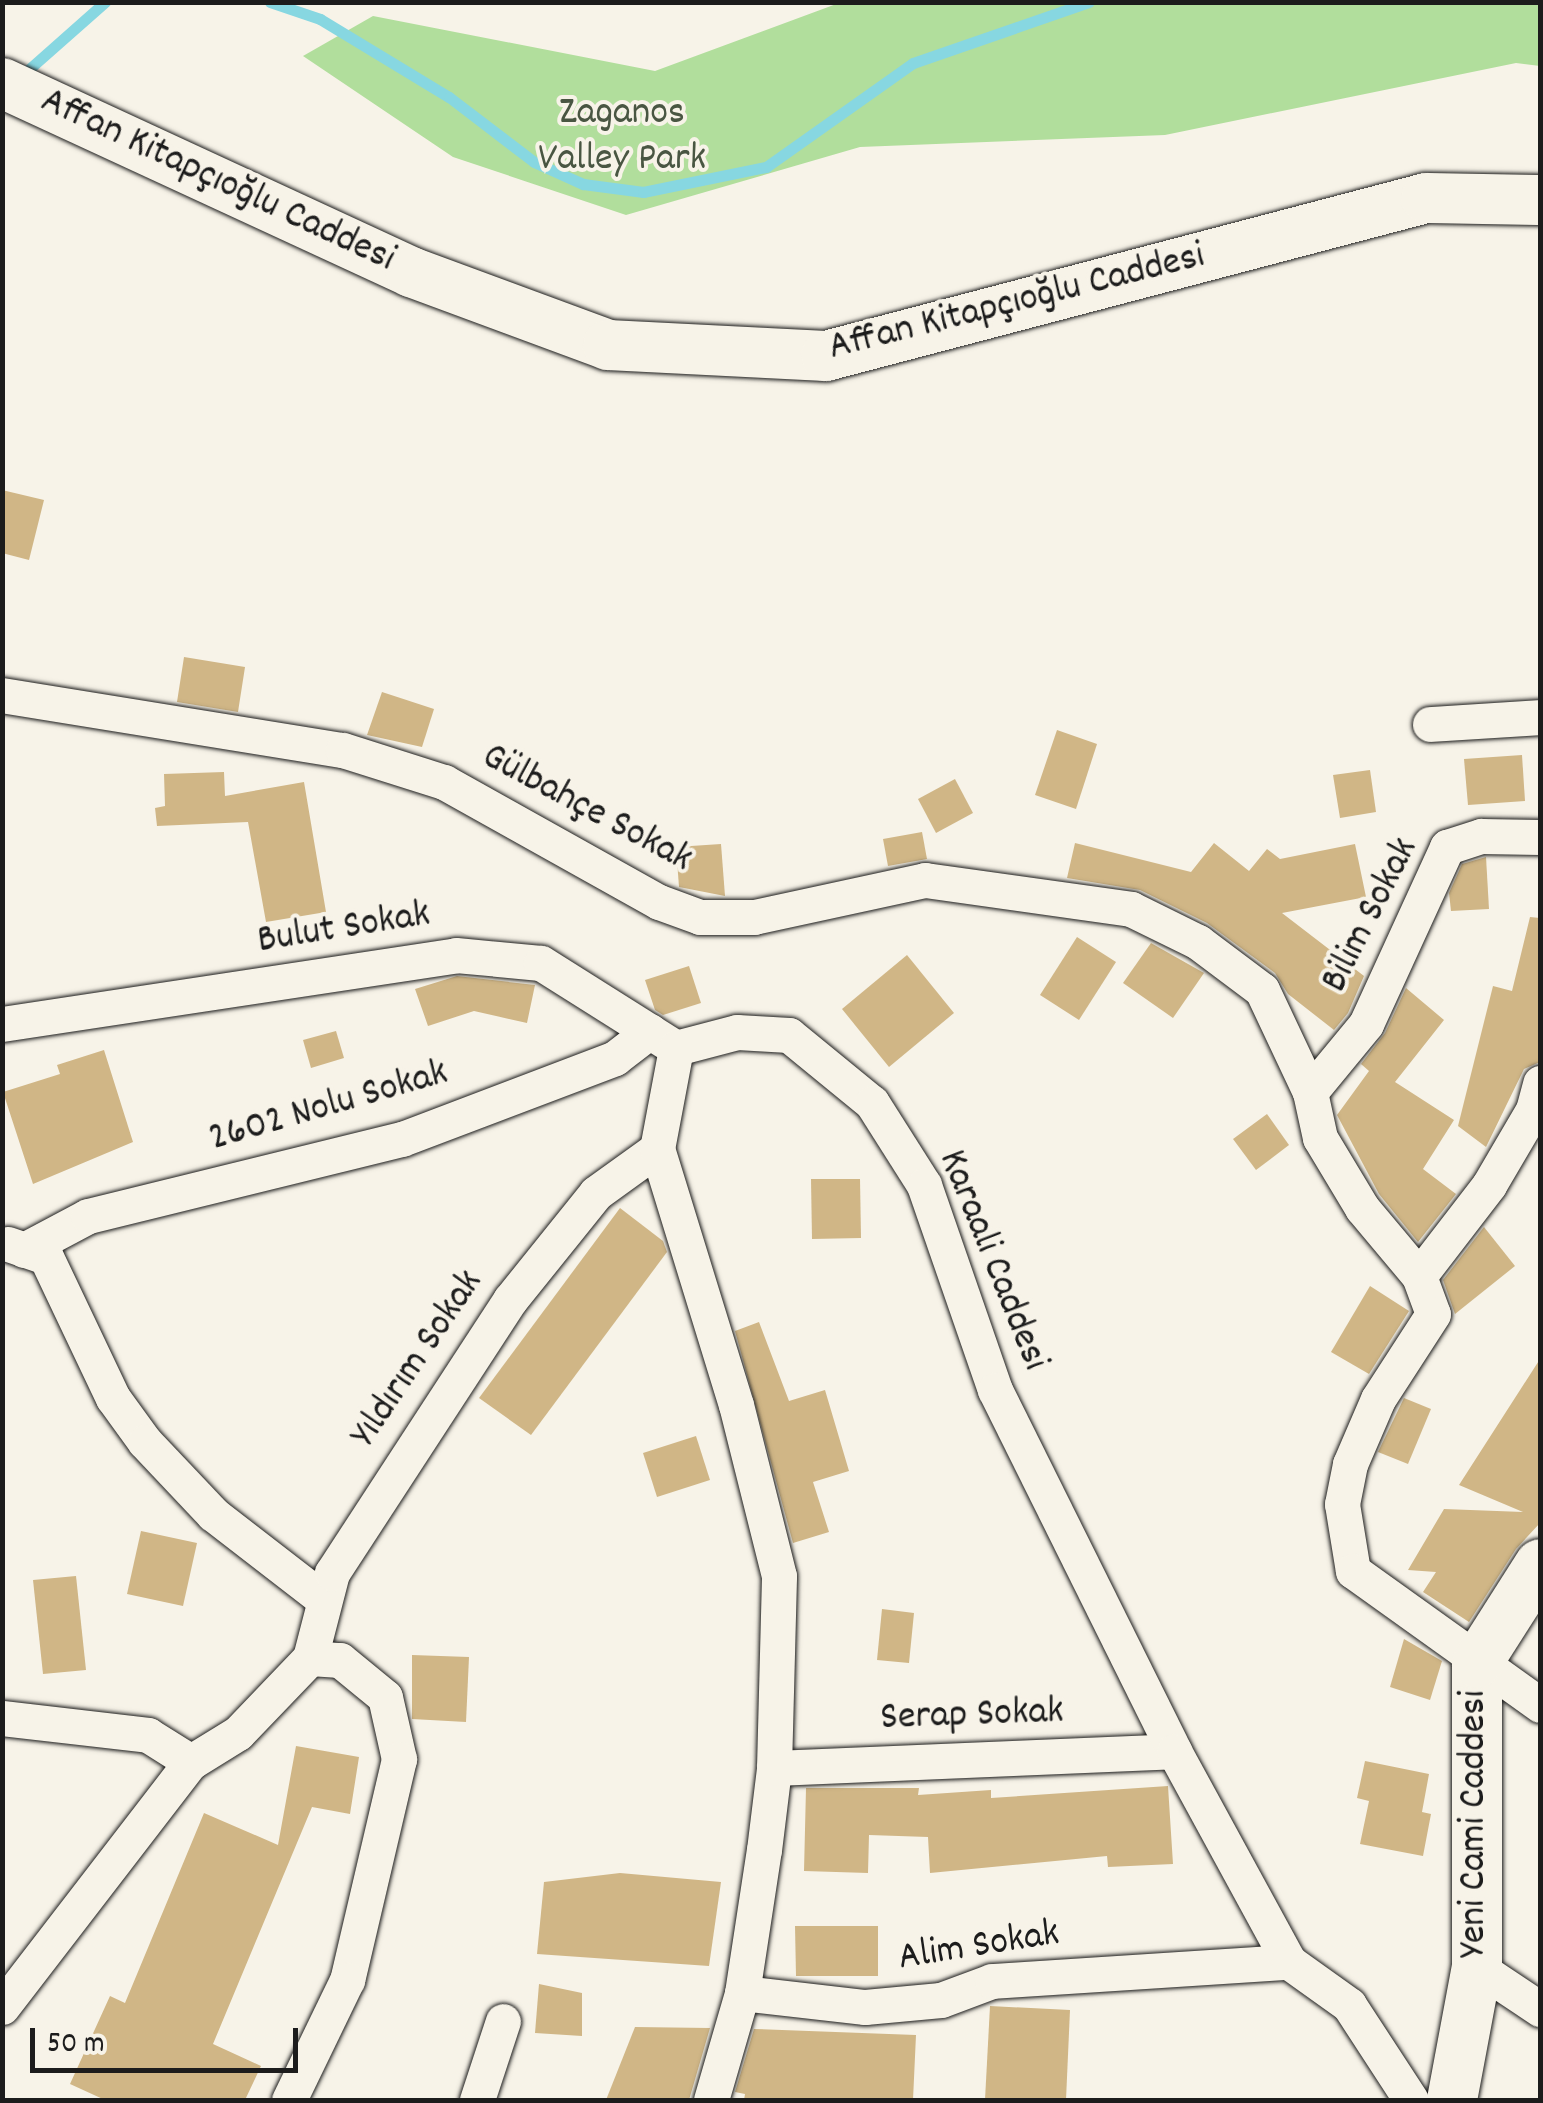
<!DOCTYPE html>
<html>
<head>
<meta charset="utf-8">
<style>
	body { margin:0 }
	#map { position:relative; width:1543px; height:2103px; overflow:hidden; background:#f7f3e8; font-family:Dekko,sans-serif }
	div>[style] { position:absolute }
	.green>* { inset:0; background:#b1de9c }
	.stream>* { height:11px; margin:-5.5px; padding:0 5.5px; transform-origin:5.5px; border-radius:5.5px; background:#87d7e1 }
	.building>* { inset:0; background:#d0b686 }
	.roads { filter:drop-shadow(0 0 2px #1c1c1c) drop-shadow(0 0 2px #1c1c1c) }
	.street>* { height:35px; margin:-17.5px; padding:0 17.5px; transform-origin:17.5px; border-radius:17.5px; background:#f7f3e8 }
	.secondary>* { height:50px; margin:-25px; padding:0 25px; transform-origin:25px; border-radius:25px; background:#f7f3e8 }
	span { translate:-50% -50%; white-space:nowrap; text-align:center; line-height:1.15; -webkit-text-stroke:8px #f7f3e8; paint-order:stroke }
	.park-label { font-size:40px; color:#495642 }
	.street-label { font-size:40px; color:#1c1c1c }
	.frame { position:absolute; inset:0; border:5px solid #1c1c1c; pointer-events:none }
	.scale { position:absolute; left:30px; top:2028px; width:268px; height:45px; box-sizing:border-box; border:5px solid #1c1c1c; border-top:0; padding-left:12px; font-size:30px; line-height:35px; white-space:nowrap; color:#1c1c1c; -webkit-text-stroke:8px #f7f3e8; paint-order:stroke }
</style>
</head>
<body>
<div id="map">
	<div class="green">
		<i style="clip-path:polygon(839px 3px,1540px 3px,1540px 66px,1516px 63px,1165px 135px,860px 147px,626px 215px,453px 157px,303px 56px,373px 16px,655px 71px)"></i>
	</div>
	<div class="stream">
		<i style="left:270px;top:2px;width:53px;rotate:18.8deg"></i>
		<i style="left:320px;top:19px;width:151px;rotate:31.2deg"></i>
		<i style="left:449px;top:97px;width:107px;rotate:37.4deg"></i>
		<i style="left:534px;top:162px;width:54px;rotate:24.2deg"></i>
		<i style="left:583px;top:184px;width:61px;rotate:7.6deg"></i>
		<i style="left:643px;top:192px;width:126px;rotate:-11.5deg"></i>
		<i style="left:766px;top:167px;width:180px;rotate:-35.3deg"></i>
		<i style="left:913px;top:63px;width:186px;rotate:-19.1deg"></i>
		<i style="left:19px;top:78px;width:115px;rotate:-41.5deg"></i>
	</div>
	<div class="building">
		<i style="clip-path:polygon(2px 490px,44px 500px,29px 560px,2px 553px)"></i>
		<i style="clip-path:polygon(184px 657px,245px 667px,238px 712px,177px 702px)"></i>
		<i style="clip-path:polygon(382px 692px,434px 709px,422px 747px,367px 735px)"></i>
		<i style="clip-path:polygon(1057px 730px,1097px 744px,1076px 809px,1035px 795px)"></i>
		<i style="clip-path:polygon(1522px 755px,1525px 801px,1468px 805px,1464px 759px)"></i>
		<i style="clip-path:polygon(1370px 770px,1376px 812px,1340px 818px,1333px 775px)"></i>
		<i style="clip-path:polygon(224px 772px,225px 796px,304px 782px,326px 912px,266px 922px,248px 822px,157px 826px,155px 808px,165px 806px,164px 774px)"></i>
		<i style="clip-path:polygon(955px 779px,973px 813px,936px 833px,918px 799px)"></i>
		<i style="clip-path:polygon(922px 832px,927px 859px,888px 866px,883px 839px)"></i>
		<i style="clip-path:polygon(1075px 843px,1191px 872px,1214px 843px,1249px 871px,1267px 849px,1280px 859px,1355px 844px,1366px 897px,1282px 913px,1364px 976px,1348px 1013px,1334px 1030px,1288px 994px,1275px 973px,1207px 923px,1140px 890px,1067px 878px)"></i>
		<i style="clip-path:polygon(721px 844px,725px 896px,679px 887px,676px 847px)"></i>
		<i style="clip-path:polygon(1486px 857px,1489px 909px,1451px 911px,1449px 893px,1462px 864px)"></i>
		<i style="clip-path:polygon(1530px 917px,1540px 918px,1540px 1062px,1524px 1069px,1486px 1147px,1458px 1126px,1493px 986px,1512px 991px)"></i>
		<i style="clip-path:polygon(1077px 937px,1116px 962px,1079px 1020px,1040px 995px)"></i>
		<i style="clip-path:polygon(1151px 943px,1204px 973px,1173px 1018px,1123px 983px)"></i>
		<i style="clip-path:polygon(907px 955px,954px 1013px,889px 1067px,842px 1009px)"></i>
		<i style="clip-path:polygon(689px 966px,701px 1003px,663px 1015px,655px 1010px,645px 980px)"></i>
		<i style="clip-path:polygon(457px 976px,535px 985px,527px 1023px,474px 1011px,428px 1026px,415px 989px)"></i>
		<i style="clip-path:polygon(1406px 988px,1444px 1020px,1395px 1082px,1454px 1120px,1423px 1169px,1456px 1194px,1418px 1242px,1379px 1194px,1337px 1115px,1369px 1071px,1361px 1064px,1385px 1033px)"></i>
		<i style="clip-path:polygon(336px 1031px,344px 1058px,311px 1068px,303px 1040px)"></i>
		<i style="clip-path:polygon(104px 1050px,133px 1142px,33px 1184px,3px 1092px,60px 1074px,57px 1065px)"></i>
		<i style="clip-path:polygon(1267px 1114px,1289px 1145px,1256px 1170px,1233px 1139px)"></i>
		<i style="clip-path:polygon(811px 1179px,860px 1179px,861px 1238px,812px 1239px)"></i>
		<i style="clip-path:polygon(620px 1208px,663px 1241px,667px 1252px,531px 1435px,479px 1398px)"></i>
		<i style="clip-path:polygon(1484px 1227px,1515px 1266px,1455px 1314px,1443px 1280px)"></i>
		<i style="clip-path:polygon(1370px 1286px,1409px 1311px,1369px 1374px,1331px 1352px)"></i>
		<i style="clip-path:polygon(759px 1322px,789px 1401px,825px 1390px,849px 1471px,813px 1482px,829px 1532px,793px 1543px,735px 1331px)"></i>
		<i style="clip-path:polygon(1540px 1359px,1540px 1523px,1516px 1549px,1469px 1622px,1423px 1592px,1436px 1572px,1408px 1570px,1444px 1509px,1523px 1512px,1459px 1485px)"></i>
		<i style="clip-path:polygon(1404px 1398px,1431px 1409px,1408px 1464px,1378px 1452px)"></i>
		<i style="clip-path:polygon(696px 1436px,710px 1480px,657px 1497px,643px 1453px)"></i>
		<i style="clip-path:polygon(141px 1531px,197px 1543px,183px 1606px,127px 1594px)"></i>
		<i style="clip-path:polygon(76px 1576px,86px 1670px,43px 1674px,33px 1580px)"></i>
		<i style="clip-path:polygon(882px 1609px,914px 1613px,909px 1663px,877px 1660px)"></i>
		<i style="clip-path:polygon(1404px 1639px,1442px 1661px,1430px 1700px,1390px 1687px)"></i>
		<i style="clip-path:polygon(412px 1655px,469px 1657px,466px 1722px,412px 1719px)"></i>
		<i style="clip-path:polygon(296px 1746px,359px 1757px,350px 1814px,312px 1807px,213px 2044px,261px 2066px,245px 2100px,105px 2100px,70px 2084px,110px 1996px,125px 2003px,204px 1813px,278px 1845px)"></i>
		<i style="clip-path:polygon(1365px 1761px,1429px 1774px,1422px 1812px,1431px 1814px,1423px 1856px,1360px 1844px,1369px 1801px,1357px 1798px)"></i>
		<i style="clip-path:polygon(1168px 1786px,1173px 1864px,1108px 1867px,1107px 1856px,930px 1873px,928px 1837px,869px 1835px,868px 1873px,804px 1871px,806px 1788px,919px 1788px,918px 1795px,991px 1790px,991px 1798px)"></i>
		<i style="clip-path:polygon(620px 1873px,721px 1882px,709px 1966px,537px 1954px,544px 1882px)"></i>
		<i style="clip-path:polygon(795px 1926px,878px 1926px,878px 1976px,796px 1976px)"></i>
		<i style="clip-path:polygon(539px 1984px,582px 1993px,582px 2036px,535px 2033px)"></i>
		<i style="clip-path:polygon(990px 2006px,1070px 2010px,1066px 2100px,985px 2100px)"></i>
		<i style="clip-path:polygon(635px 2027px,710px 2028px,689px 2100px,606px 2100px)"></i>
		<i style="clip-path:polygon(754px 2029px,916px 2035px,913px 2100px,744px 2100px,745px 2094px,735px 2092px)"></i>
	</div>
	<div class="roads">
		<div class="street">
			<i style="left:2px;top:695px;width:345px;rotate:9.2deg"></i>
			<i style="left:343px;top:750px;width:106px;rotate:17.6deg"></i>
			<i style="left:444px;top:782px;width:246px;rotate:29.2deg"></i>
			<i style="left:659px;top:902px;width:44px;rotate:20.1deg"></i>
			<i style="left:700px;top:917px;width:54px"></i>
			<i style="left:754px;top:917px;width:175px;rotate:-12.2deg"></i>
			<i style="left:925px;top:880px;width:208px;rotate:8deg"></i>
			<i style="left:1131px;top:909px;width:75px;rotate:26.2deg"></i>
			<i style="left:1198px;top:942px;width:80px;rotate:36.9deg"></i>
			<i style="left:1262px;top:990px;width:113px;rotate:64.8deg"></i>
			<i style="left:1310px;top:1092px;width:47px;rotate:77.7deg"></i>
			<i style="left:1320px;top:1138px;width:82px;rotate:59deg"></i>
			<i style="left:1362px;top:1208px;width:89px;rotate:50deg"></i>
			<i style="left:1419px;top:1276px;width:40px;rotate:69.8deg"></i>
			<i style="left:1433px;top:1314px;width:101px;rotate:122.9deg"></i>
			<i style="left:1378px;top:1399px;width:71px;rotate:113.3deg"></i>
			<i style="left:1350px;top:1464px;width:41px;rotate:101.3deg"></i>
			<i style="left:1342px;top:1504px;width:68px;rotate:80.7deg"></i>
			<i style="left:1353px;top:1571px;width:230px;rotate:35.6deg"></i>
			<i style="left:1430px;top:724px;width:110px;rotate:-3.6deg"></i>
			<i style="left:2px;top:1024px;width:459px;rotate:-8.6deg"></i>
			<i style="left:456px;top:955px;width:85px;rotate:5.4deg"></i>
			<i style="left:541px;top:963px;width:160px;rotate:32.2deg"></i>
			<i style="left:1310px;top:1092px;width:88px;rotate:-50.5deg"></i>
			<i style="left:1366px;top:1024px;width:195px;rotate:-65.4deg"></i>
			<i style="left:1447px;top:847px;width:36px;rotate:-18deg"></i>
			<i style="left:1481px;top:836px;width:59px;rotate:1deg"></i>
			<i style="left:8px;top:1244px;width:40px;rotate:18.9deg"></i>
			<i style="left:46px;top:1257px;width:156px;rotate:64.6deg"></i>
			<i style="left:113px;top:1398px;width:54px;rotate:54deg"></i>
			<i style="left:145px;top:1442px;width:99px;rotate:46.6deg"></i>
			<i style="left:213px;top:1514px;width:139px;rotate:37.7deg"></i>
			<i style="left:24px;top:1250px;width:72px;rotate:-28deg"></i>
			<i style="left:88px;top:1216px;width:323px;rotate:-13.8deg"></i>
			<i style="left:402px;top:1139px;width:228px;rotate:-20.8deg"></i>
			<i style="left:615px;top:1058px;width:44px;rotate:-37.6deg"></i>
			<i style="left:1419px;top:1276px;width:115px;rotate:-52.4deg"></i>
			<i style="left:1489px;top:1185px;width:87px;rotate:-59.6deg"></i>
			<i style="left:1533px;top:1110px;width:28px;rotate:-75deg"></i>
			<i style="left:310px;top:1658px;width:88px;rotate:-75.5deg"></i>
			<i style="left:332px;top:1573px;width:326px;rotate:-56.9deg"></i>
			<i style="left:510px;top:1300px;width:137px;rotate:-51.2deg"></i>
			<i style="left:596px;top:1193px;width:75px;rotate:-35.8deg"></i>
			<i style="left:2px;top:1718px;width:147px;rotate:6.6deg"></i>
			<i style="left:148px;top:1735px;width:51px;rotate:32.1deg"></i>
			<i style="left:774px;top:1768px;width:400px;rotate:-2.4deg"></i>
			<i style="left:1477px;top:1967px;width:76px;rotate:33.7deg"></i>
			<i style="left:742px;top:1993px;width:124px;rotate:6.5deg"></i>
			<i style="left:865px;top:2007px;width:76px;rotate:-5.3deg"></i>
			<i style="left:941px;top:2000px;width:54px;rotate:-20.4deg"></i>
			<i style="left:992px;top:1981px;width:298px;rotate:-3.7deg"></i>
			<i style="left:2px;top:2007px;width:309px;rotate:-52.4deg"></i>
			<i style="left:191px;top:1762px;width:55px;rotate:-31.7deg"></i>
			<i style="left:238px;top:1733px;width:104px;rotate:-46.2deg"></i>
			<i style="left:310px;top:1658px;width:30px;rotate:4deg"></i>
			<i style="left:340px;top:1660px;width:58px;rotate:39.4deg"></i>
			<i style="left:385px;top:1697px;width:64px;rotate:77.3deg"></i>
			<i style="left:399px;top:1759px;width:227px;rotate:103.2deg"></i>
			<i style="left:347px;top:1980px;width:133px;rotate:115.8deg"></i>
			<i style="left:477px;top:2100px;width:83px;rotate:-71.8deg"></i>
			<i style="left:711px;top:2100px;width:111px;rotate:-73.8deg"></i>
			<i style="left:742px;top:1993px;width:145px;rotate:-81.3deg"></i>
			<i style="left:764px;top:1850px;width:83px;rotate:-83deg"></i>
			<i style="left:774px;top:1768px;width:192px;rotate:-88.5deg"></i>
			<i style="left:779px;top:1576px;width:176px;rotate:-104.1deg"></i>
			<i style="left:736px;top:1405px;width:268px;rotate:-107.1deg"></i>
			<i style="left:657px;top:1149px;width:103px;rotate:-79.3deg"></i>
			<i style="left:676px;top:1048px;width:63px;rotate:-14.7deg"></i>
			<i style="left:737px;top:1032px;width:52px;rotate:3.3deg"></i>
			<i style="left:789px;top:1035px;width:107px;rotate:39.3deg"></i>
			<i style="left:872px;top:1103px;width:97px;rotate:57.6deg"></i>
			<i style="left:924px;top:1185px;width:217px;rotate:70.9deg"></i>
			<i style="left:995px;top:1390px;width:403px;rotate:63.6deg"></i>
			<i style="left:1174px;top:1751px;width:240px;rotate:61.4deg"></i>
			<i style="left:1289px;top:1962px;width:74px;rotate:35.6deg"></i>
			<i style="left:1349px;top:2005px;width:113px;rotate:56.9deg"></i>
		</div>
		<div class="secondary">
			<i style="left:2px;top:83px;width:451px;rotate:24.8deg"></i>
			<i style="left:411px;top:272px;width:210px;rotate:20.3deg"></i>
			<i style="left:608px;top:345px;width:218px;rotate:2.9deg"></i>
			<i style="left:826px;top:356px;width:620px;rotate:-14.75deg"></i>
			<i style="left:1426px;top:198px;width:114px;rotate:1deg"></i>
			<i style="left:1452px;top:2100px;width:135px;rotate:-79.4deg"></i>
			<i style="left:1477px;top:1967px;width:304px;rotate:-90deg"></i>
			<i style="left:1477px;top:1663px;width:117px;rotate:-57.5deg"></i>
		</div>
	</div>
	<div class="park-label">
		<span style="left:622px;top:138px">Zaganos<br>Valley Park</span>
	</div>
	<div class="street-label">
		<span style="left:217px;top:182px;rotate:25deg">Affan Kitapçıoğlu Caddesi</span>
		<span style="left:1017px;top:304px;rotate:-14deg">Affan Kitapçıoğlu Caddesi</span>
		<span style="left:586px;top:810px;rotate:28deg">Gülbahçe Sokak</span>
		<span style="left:1372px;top:916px;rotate:-63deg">Bilim Sokak</span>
		<span style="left:344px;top:930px;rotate:-9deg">Bulut Sokak</span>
		<span style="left:329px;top:1108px;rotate:-16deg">2602 Nolu Sokak</span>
		<span style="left:991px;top:1261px;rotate:68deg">Karaali Caddesi</span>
		<span style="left:419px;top:1360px;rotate:-56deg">Yıldırım Sokak</span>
		<span style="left:972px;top:1717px;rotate:-2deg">Serap Sokak</span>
		<span style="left:1476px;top:1824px;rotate:-90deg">Yeni Cami Caddesi</span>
		<span style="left:979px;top:1948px;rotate:-9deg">Alim Sokak</span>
	</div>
	<div class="frame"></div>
	<div class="scale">50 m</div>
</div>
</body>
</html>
